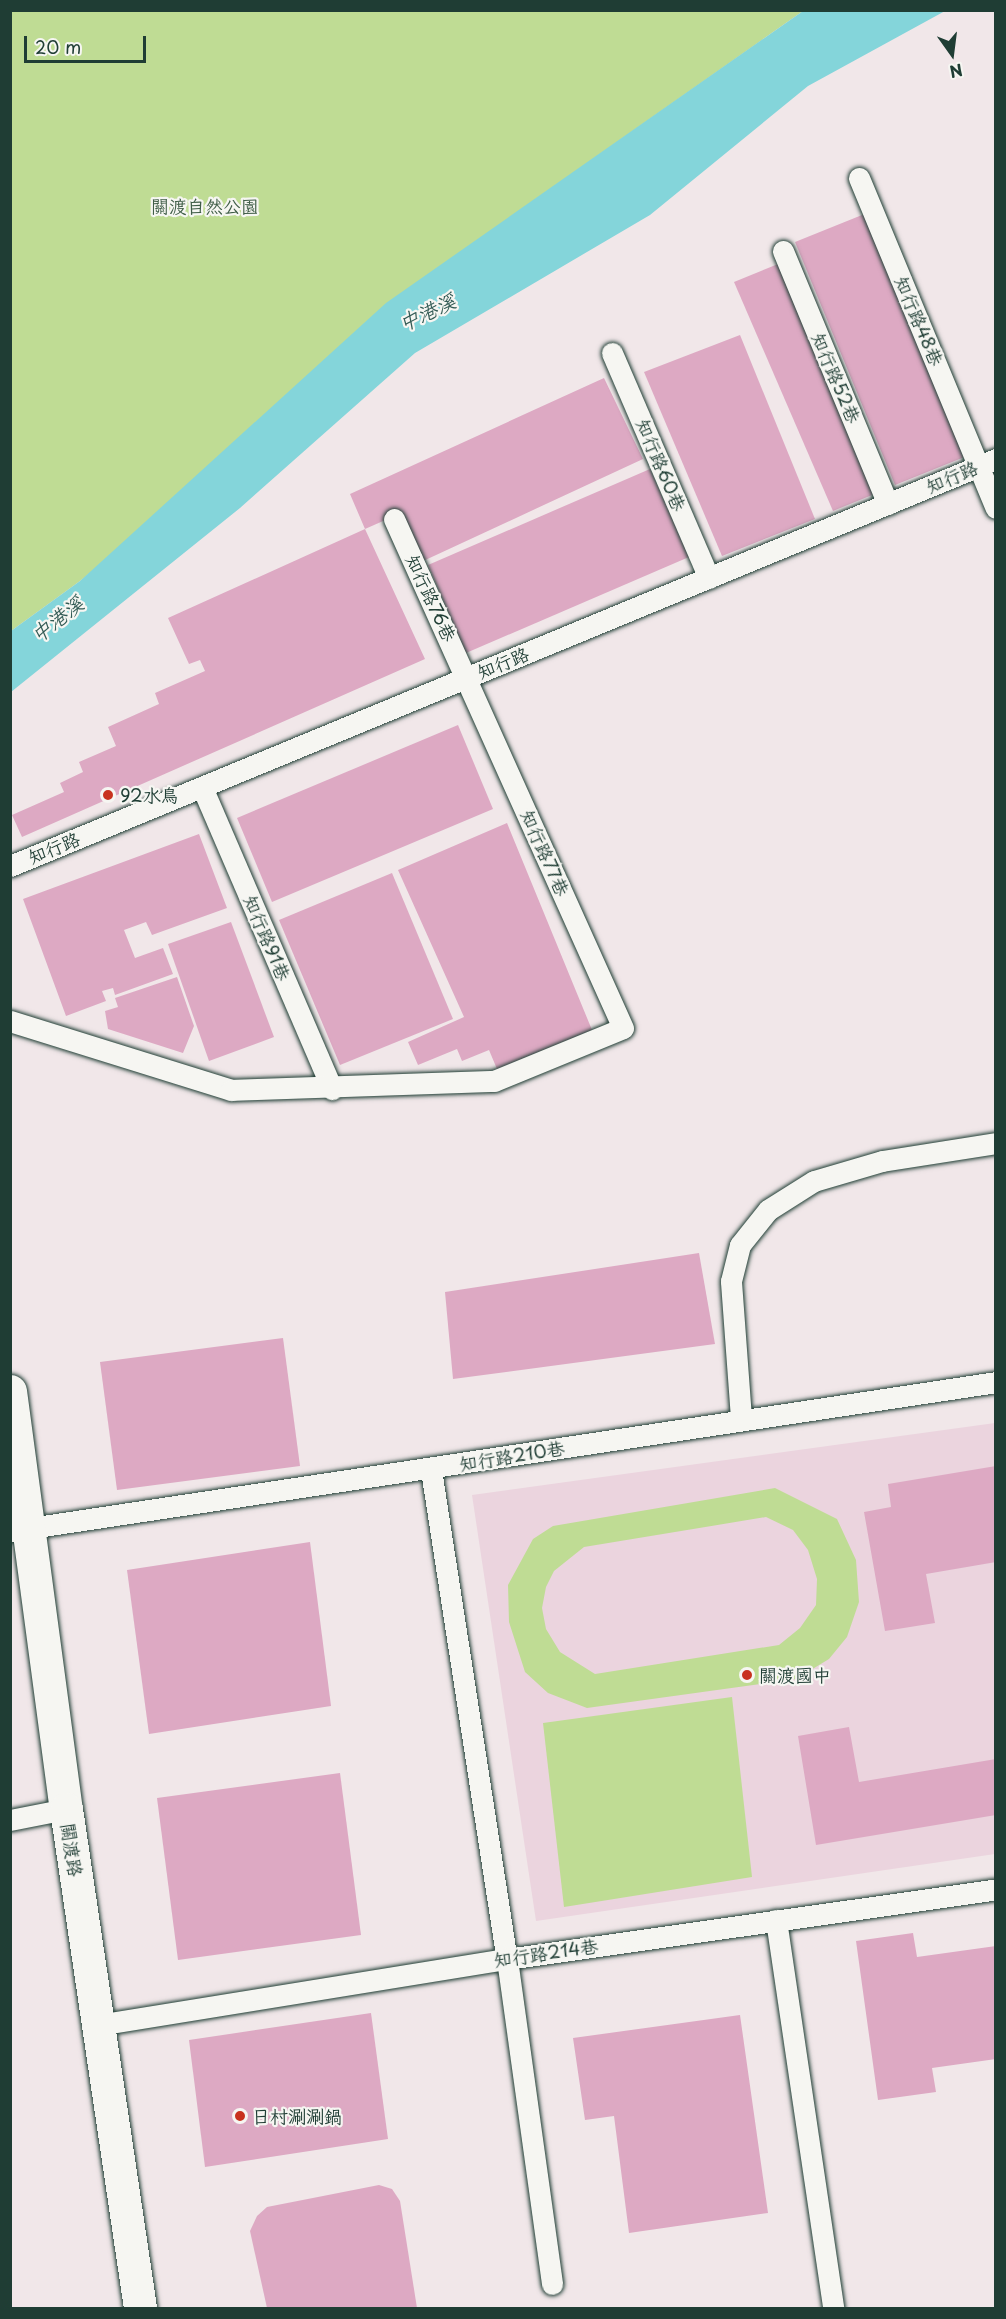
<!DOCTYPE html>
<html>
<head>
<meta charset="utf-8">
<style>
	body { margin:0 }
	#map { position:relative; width:1006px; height:2319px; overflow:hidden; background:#f1e7e9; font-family:"Playpen Sans","LXGW WenKai TC",sans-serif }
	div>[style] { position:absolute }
	.built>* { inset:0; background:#ebd4de }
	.green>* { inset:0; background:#bfdc94 }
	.water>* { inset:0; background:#84d5da }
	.building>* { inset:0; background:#dda9c3 }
	.roads { filter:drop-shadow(0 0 2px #1f3d34) drop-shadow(0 0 2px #1f3d34) }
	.service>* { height:21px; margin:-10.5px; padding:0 10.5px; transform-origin:10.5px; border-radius:10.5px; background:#f6f6f2 }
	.minor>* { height:33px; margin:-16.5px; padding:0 16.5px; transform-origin:16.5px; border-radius:16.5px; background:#f6f6f2 }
	.dots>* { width:16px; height:16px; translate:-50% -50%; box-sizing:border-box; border:3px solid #f6f6f2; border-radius:50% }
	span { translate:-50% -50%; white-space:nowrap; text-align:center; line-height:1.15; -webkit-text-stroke:4.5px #f6f6f2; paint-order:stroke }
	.park-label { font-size:18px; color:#3f5d47 }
	.street-label { font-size:18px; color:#1f3d34 }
	.poi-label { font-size:18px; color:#1f3d34 }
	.left { translate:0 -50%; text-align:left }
	.water-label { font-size:20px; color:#335b55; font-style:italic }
	.frame { position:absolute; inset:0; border:12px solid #1f3d34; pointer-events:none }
	.north { position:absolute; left:922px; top:24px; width:60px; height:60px; -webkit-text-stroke:4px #f6f6f2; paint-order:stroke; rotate:166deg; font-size:16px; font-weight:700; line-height:24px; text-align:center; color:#1f3d34 }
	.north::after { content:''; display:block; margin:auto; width:21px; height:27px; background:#1f3d34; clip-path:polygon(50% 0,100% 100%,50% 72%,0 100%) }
	.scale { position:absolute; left:24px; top:36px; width:122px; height:27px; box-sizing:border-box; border:3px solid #1f3d34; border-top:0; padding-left:8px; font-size:18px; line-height:21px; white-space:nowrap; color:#1f3d34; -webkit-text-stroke:4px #f6f6f2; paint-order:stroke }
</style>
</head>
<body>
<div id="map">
	<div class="built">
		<i style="clip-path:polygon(995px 1423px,995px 1854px,536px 1921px,472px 1495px)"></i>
	</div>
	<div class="green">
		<i style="clip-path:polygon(11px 11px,803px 11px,587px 163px,80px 581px,11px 631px)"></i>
		<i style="clip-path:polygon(evenodd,775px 1488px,837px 1519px,856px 1560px,859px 1602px,847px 1637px,829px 1659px,796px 1679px,587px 1708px,548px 1693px,525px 1672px,509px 1622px,508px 1585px,533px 1539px,553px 1526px,775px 1488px,766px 1517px,793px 1530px,808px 1550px,817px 1579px,816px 1605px,800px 1628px,779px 1645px,595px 1674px,560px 1652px,546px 1629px,542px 1608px,546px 1587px,554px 1571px,584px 1547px,766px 1517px)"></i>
		<i style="clip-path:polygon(732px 1697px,752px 1877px,564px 1907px,543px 1723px)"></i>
	</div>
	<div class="water">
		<i style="clip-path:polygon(803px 11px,945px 11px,808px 86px,650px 215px,415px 353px,240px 508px,11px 692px,11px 631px,80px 581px,386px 303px)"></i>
	</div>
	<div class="building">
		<i style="clip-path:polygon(867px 213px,967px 456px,895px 485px,795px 242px)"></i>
		<i style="clip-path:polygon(778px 264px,877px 493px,833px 511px,734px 282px)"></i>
		<i style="clip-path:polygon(740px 335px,815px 519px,722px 556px,644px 372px)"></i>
		<i style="clip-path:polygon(604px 378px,643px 459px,421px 562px,399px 514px,365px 529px,350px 494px)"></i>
		<i style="clip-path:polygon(650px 469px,689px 557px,466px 653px,428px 565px)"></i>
		<i style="clip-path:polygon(365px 529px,425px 659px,22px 837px,12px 815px,64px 792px,60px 783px,83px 772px,79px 762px,116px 746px,108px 727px,159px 704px,155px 693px,205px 671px,200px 660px,189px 664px,168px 618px)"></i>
		<i style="clip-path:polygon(458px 725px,493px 809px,272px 902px,237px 818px)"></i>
		<i style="clip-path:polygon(507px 823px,592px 1030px,497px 1069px,489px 1050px,462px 1061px,457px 1049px,418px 1065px,408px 1042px,464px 1017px,398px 870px)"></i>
		<i style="clip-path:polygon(199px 834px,227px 908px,152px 935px,146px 922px,124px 930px,135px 958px,163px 948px,173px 974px,115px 995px,113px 988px,102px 991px,106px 1001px,66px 1016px,23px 899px)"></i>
		<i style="clip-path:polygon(392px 873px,453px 1019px,340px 1065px,279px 920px)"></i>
		<i style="clip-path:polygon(231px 922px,274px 1037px,209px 1061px,168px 944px)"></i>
		<i style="clip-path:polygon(177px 977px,194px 1026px,183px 1053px,108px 1029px,105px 1011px,118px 1007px,115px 998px)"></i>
		<i style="clip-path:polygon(699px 1253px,715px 1344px,453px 1379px,445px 1292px)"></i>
		<i style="clip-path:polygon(283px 1338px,300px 1466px,117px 1490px,100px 1362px)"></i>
		<i style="clip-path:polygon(996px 1466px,996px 1562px,926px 1574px,935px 1623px,885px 1631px,864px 1512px,891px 1507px,888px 1484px)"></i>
		<i style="clip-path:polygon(310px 1542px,331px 1706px,149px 1734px,127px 1570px)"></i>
		<i style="clip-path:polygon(849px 1727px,859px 1782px,996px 1759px,996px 1815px,816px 1845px,798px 1736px)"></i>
		<i style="clip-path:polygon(340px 1773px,361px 1935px,178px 1960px,157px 1798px)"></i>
		<i style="clip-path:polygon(913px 1933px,917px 1957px,996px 1946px,996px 2059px,932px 2068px,936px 2092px,878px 2100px,856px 1941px)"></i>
		<i style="clip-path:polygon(371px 2013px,388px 2139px,205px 2167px,189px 2040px)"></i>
		<i style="clip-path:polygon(740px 2015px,768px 2213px,629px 2233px,614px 2116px,585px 2120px,573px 2038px)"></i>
		<i style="clip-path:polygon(379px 2185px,392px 2189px,400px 2201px,417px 2308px,267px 2308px,250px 2231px,257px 2216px,267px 2207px)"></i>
	</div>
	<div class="roads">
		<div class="service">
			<i style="left:859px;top:178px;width:357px;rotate:67.5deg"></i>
			<i style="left:783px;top:251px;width:274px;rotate:67.5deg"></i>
			<i style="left:612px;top:353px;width:245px;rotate:66.7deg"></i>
			<i style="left:202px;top:787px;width:329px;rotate:66.7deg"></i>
			<i style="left:10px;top:866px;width:1067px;rotate:-22.43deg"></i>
			<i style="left:10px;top:1021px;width:232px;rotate:17.3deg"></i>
			<i style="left:231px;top:1090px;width:263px;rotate:-2deg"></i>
			<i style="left:494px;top:1081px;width:139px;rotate:-22.3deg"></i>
			<i style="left:623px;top:1028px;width:558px;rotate:-114.22deg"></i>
			<i style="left:741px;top:1418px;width:137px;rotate:-94.2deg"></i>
			<i style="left:731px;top:1281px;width:37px;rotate:-76deg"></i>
			<i style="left:740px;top:1245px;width:45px;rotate:-51.3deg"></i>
			<i style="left:768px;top:1210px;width:54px;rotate:-32.2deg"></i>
			<i style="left:814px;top:1181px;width:71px;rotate:-16.4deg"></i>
			<i style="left:882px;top:1161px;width:115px;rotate:-9deg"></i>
			<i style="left:431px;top:1470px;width:495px;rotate:81.2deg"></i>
			<i style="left:507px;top:1959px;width:328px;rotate:82.1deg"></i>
			<i style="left:10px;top:1531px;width:997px;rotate:-8.59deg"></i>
			<i style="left:10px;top:1820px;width:57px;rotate:-11.1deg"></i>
			<i style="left:776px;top:1920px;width:392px;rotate:81.6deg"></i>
			<i style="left:98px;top:2025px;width:414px;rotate:-9.2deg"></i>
			<i style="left:507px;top:1959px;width:494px;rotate:-8.1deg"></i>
		</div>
		<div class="minor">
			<i style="left:10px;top:1391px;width:422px;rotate:82.4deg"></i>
			<i style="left:66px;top:1809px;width:504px;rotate:81.56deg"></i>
		</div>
	</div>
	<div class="dots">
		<i style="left:108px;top:795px;background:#c8321e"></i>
		<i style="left:747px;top:1675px;background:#c8321e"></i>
		<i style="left:240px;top:2116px;background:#c8321e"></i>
	</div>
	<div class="park-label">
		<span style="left:205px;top:206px">關渡自然公園</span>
	</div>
	<div class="street-label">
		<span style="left:919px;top:321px;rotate:67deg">知行路48巷</span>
		<span style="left:836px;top:378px;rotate:67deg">知行路52巷</span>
		<span style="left:661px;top:465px;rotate:67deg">知行路60巷</span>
		<span style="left:952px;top:477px;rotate:-23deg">知行路</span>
		<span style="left:431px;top:598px;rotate:65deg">知行路76巷</span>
		<span style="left:503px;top:663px;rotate:-22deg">知行路</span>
		<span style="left:54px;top:848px;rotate:-22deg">知行路</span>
		<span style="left:545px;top:853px;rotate:66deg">知行路77巷</span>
		<span style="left:267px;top:938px;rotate:67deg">知行路91巷</span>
		<span style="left:512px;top:1456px;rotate:-9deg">知行路210巷</span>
		<span style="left:72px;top:1850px;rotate:81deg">關渡路</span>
		<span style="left:546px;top:1953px;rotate:-8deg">知行路214巷</span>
	</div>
	<div class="poi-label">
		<span class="left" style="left:120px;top:795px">92水鳥</span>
		<span class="left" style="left:759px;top:1675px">關渡國中</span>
		<span class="left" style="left:252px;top:2116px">日村涮涮鍋</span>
	</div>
	<div class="water-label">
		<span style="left:427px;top:312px;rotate:-25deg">中港溪</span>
		<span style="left:57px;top:619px;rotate:-38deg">中港溪</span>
	</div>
	<div class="frame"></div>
	<div class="north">N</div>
	<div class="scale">20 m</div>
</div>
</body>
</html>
